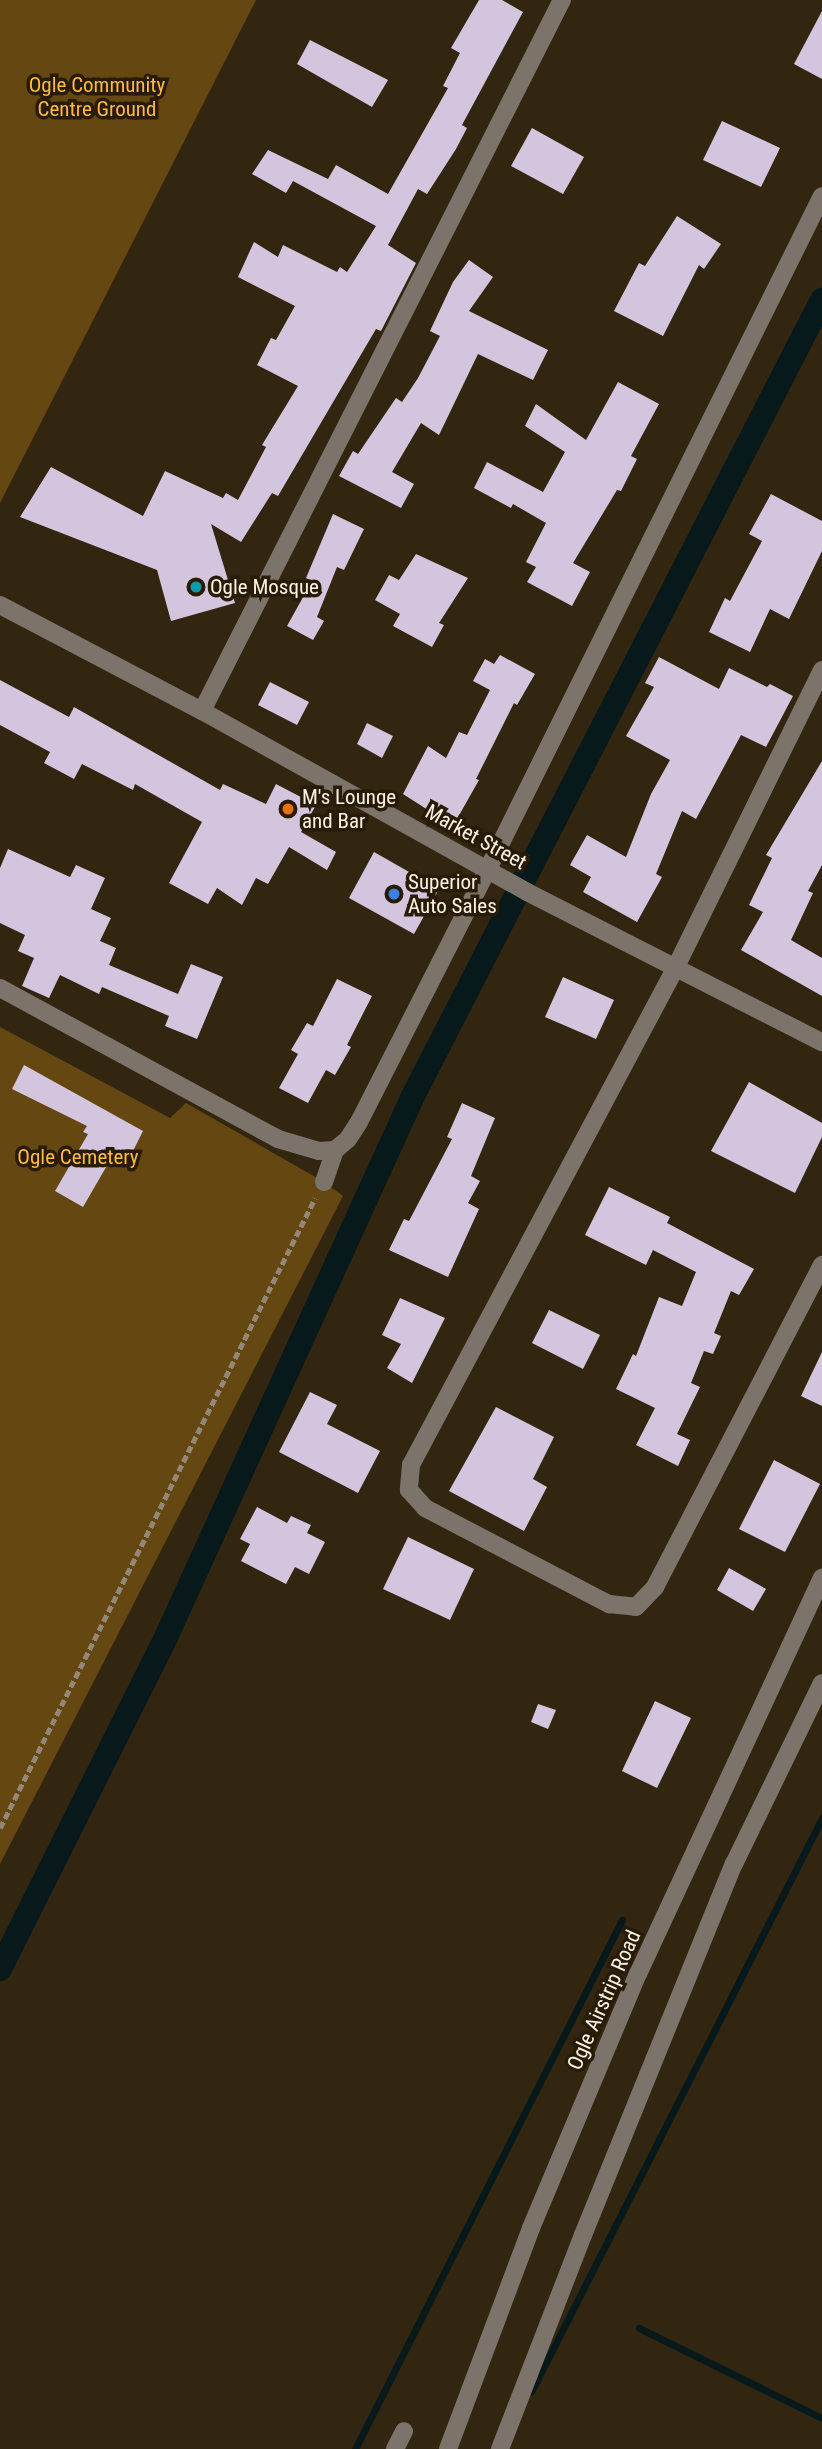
<!DOCTYPE html>
<html>
<head>
<meta charset="utf-8">
<style>
	body { margin:0 }
	#map { position:relative; width:822px; height:2449px; overflow:hidden; background:#332611; font-family:"Roboto Condensed",sans-serif }
	div>[style] { position:absolute }
	.green>* { inset:0; background:#654711 }
	.stream>* { height:7px; margin:-3.5px; padding:0 3.5px; transform-origin:3.5px; border-radius:3.5px; background:#07191a }
	.canal>* { height:24px; margin:-12px; padding:0 12px; transform-origin:12px; border-radius:12px; background:#07191a }
	.building>* { inset:0; background:#d4c5de }
	.path>* { height:4.5px; margin-top:-2.25px; transform-origin:0; background:repeating-linear-gradient(90deg,#938877 0 7px,transparent 0 10.5px) }
	.minor>* { height:18px; margin:-9px; padding:0 9px; transform-origin:9px; border-radius:9px; background:#7c746a }
	.dots>* { width:19px; height:19px; translate:-50% -50%; box-sizing:border-box; border:4px solid #291c07; border-radius:50% }
	span { translate:-50% -50%; white-space:nowrap; text-align:center; line-height:1.15; -webkit-text-stroke:7px #291c07; paint-order:stroke }
	.park-label { font-size:21px; color:#fdbb44 }
	.poi-label { font-size:21px; color:#fbf3e6 }
	.left { translate:0 -50%; text-align:left }
	.street-label { font-size:21px; color:#fbf3e6 }
</style>
</head>
<body>
<div id="map">
	<div class="green">
		<i style="clip-path:polygon(0 0,256px 0,0 503px)"></i>
		<i style="clip-path:polygon(0 1027px,170px 1118px,186px 1103px,324px 1182px,343px 1196px,0 1864px)"></i>
	</div>
	<div class="stream">
		<i style="left:639px;top:2328px;width:204px;rotate:26.2deg"></i>
		<i style="left:531px;top:2392px;width:644px;rotate:-63.12deg"></i>
		<i style="left:355px;top:2449px;width:593px;rotate:-63.22deg"></i>
	</div>
	<div class="canal">
		<i style="left:0;top:1969px;width:373px;rotate:-63.4deg"></i>
		<i style="left:167px;top:1635px;width:592px;rotate:-65.47deg"></i>
		<i style="left:413px;top:1096px;width:895px;rotate:-62.81deg"></i>
	</div>
	<div class="building">
		<i style="clip-path:polygon(479px 0,502px 0,523px 12px,462px 125px,467px 128px,456px 149px,427px 194px,418px 189px,388px 245px,416px 263px,381px 331px,376px 329px,278px 496px,272px 493px,241px 542px,211px 524px,235px 603px,171px 621px,157px 570px,20px 517px,51px 467px,143px 516px,165px 471px,223px 498px,226px 493px,238px 500px,266px 447px,262px 445px,298px 386px,257px 365px,271px 338px,276px 340px,295px 306px,238px 277px,254px 242px,278px 257px,283px 245px,337px 272px,340px 267px,347px 272px,376px 226px,293px 181px,286px 193px,252px 174px,268px 150px,328px 179px,336px 165px,388px 194px,448px 88px,443px 86px,460px 53px,451px 48px)"></i>
		<i style="clip-path:polygon(822px 11px,822px 79px,794px 64px)"></i>
		<i style="clip-path:polygon(310px 40px,388px 80px,372px 107px,297px 64px)"></i>
		<i style="clip-path:polygon(722px 121px,780px 148px,761px 187px,703px 160px)"></i>
		<i style="clip-path:polygon(532px 128px,584px 157px,563px 194px,511px 166px)"></i>
		<i style="clip-path:polygon(677px 216px,721px 244px,704px 269px,699px 265px,663px 336px,614px 311px,639px 263px,645px 266px)"></i>
		<i style="clip-path:polygon(469px 260px,493px 277px,469px 311px,548px 350px,533px 380px,478px 354px,439px 435px,421px 423px,392px 472px,414px 484px,401px 508px,339px 476px,353px 451px,358px 454px,396px 398px,402px 402px,418px 378px,440px 336px,430px 331px,453px 282px)"></i>
		<i style="clip-path:polygon(618px 382px,659px 404px,631px 456px,637px 459px,621px 491px,617px 490px,573px 563px,590px 572px,572px 606px,527px 582px,536px 567px,526px 562px,546px 523px,513px 504px,511px 508px,474px 488px,487px 462px,543px 492px,565px 452px,525px 426px,536px 404px,586px 440px)"></i>
		<i style="clip-path:polygon(771px 494px,822px 521px,822px 551px,789px 619px,770px 609px,750px 652px,709px 632px,725px 598px,730px 601px,762px 541px,749px 534px)"></i>
		<i style="clip-path:polygon(333px 514px,364px 529px,344px 570px,337px 567px,317px 617px,324px 621px,313px 640px,287px 626px,312px 581px,306px 578px)"></i>
		<i style="clip-path:polygon(416px 554px,468px 578px,439px 623px,444px 625px,432px 647px,393px 626px,400px 614px,375px 600px,389px 575px,399px 580px)"></i>
		<i style="clip-path:polygon(500px 655px,535px 674px,517px 705px,514px 703px,476px 779px,479px 780px,453px 826px,403px 794px,428px 746px,446px 758px,459px 732px,467px 735px,490px 690px,473px 681px,485px 659px,494px 664px)"></i>
		<i style="clip-path:polygon(659px 657px,719px 689px,729px 668px,767px 687px,770px 684px,793px 696px,766px 747px,741px 735px,696px 819px,682px 811px,656px 874px,662px 877px,637px 922px,583px 892px,591px 877px,570px 865px,587px 835px,626px 857px,651px 794px,670px 760px,626px 736px,654px 687px,645px 683px)"></i>
		<i style="clip-path:polygon(0 680px,69px 717px,74px 707px,220px 790px,223px 784px,266px 804px,276px 784px,316px 805px,301px 832px,336px 852px,327px 870px,289px 847px,268px 884px,256px 878px,242px 905px,217px 888px,208px 904px,169px 883px,202px 822px,135px 784px,133px 790px,82px 764px,74px 779px,44px 763px,50px 752px,0 725px)"></i>
		<i style="clip-path:polygon(270px 682px,309px 702px,297px 725px,258px 705px)"></i>
		<i style="clip-path:polygon(367px 723px,393px 736px,382px 758px,357px 744px)"></i>
		<i style="clip-path:polygon(822px 761px,822px 865px,808px 891px,813px 893px,791px 940px,822px 958px,822px 996px,741px 950px,763px 912px,749px 905px,772px 858px,766px 855px)"></i>
		<i style="clip-path:polygon(8px 849px,70px 877px,76px 865px,105px 878px,91px 909px,111px 918px,100px 941px,116px 948px,109px 965px,178px 994px,191px 964px,223px 977px,197px 1039px,165px 1026px,169px 1016px,102px 987px,99px 994px,60px 975px,49px 998px,22px 986px,34px 958px,18px 951px,25px 935px,0 923px,0 868px)"></i>
		<i style="clip-path:polygon(374px 852px,439px 889px,414px 934px,349px 898px)"></i>
		<i style="clip-path:polygon(563px 977px,614px 1000px,596px 1039px,545px 1017px)"></i>
		<i style="clip-path:polygon(337px 979px,372px 996px,347px 1045px,351px 1047px,335px 1075px,326px 1070px,308px 1103px,279px 1088px,298px 1054px,291px 1050px,307px 1023px,313px 1026px)"></i>
		<i style="clip-path:polygon(24px 1065px,143px 1131px,130px 1157px,116px 1150px,83px 1207px,55px 1191px,88px 1134px,83px 1132px,87px 1126px,12px 1089px)"></i>
		<i style="clip-path:polygon(749px 1082px,822px 1123px,822px 1137px,795px 1193px,711px 1151px)"></i>
		<i style="clip-path:polygon(462px 1103px,495px 1118px,471px 1176px,480px 1181px,468px 1203px,479px 1209px,448px 1277px,389px 1250px,404px 1219px,409px 1221px,452px 1139px,447px 1137px)"></i>
		<i style="clip-path:polygon(609px 1187px,670px 1217px,667px 1223px,754px 1269px,739px 1295px,731px 1291px,714px 1333px,721px 1336px,713px 1354px,704px 1351px,691px 1383px,700px 1387px,677px 1434px,690px 1440px,678px 1466px,636px 1445px,655px 1408px,616px 1389px,633px 1354px,636px 1356px,659px 1297px,682px 1306px,696px 1272px,653px 1250px,646px 1265px,585px 1235px)"></i>
		<i style="clip-path:polygon(400px 1298px,445px 1318px,412px 1383px,387px 1368px,401px 1344px,382px 1335px)"></i>
		<i style="clip-path:polygon(549px 1310px,600px 1335px,583px 1369px,532px 1343px)"></i>
		<i style="clip-path:polygon(822px 1352px,822px 1406px,801px 1396px)"></i>
		<i style="clip-path:polygon(310px 1392px,337px 1405px,327px 1424px,380px 1451px,358px 1493px,279px 1452px)"></i>
		<i style="clip-path:polygon(496px 1407px,554px 1437px,533px 1479px,547px 1487px,524px 1531px,449px 1491px)"></i>
		<i style="clip-path:polygon(774px 1460px,820px 1484px,785px 1552px,739px 1529px)"></i>
		<i style="clip-path:polygon(257px 1507px,287px 1523px,291px 1516px,311px 1525px,307px 1533px,325px 1542px,309px 1574px,295px 1567px,286px 1584px,241px 1561px,250px 1544px,240px 1539px)"></i>
		<i style="clip-path:polygon(408px 1537px,474px 1569px,450px 1620px,383px 1589px)"></i>
		<i style="clip-path:polygon(729px 1568px,766px 1589px,753px 1611px,717px 1590px)"></i>
		<i style="clip-path:polygon(655px 1701px,691px 1718px,657px 1788px,622px 1771px)"></i>
		<i style="clip-path:polygon(538px 1704px,556px 1710px,548px 1729px,531px 1722px)"></i>
	</div>
	<div class="path">
		<i style="left:0;top:1828px;width:704px;rotate:-63.43deg"></i>
	</div>
	<div class="minor">
		<i style="left:0;top:605px;width:228px;rotate:27.7deg"></i>
		<i style="left:202px;top:711px;width:372px;rotate:29.1deg"></i>
		<i style="left:527px;top:892px;width:331px;rotate:27deg"></i>
		<i style="left:822px;top:670px;width:331px;rotate:116.2deg"></i>
		<i style="left:676px;top:967px;width:564px;rotate:118.02deg"></i>
		<i style="left:411px;top:1465px;width:25px;rotate:95deg"></i>
		<i style="left:409px;top:1490px;width:24px;rotate:48deg"></i>
		<i style="left:425px;top:1508px;width:208px;rotate:27.6deg"></i>
		<i style="left:609px;top:1604px;width:27px;rotate:6deg"></i>
		<i style="left:636px;top:1607px;width:28px;rotate:-46deg"></i>
		<i style="left:655px;top:1587px;width:363px;rotate:-62.6deg"></i>
		<i style="left:202px;top:711px;width:797px;rotate:-63.15deg"></i>
		<i style="left:0;top:988px;width:316px;rotate:28.5deg"></i>
		<i style="left:278px;top:1139px;width:43px;rotate:16.3deg"></i>
		<i style="left:319px;top:1151px;width:16px;rotate:-4deg"></i>
		<i style="left:324px;top:1182px;width:34px;rotate:-71deg"></i>
		<i style="left:335px;top:1150px;width:17px;rotate:-40deg"></i>
		<i style="left:348px;top:1139px;width:20px;rotate:-57deg"></i>
		<i style="left:359px;top:1122px;width:284px;rotate:-63deg"></i>
		<i style="left:488px;top:869px;width:751px;rotate:-63.61deg"></i>
		<i style="left:395px;top:2449px;width:20px;rotate:-63deg"></i>
		<i style="left:448px;top:2449px;width:236px;rotate:-69.4deg"></i>
		<i style="left:531px;top:2228px;width:276px;rotate:-67.2deg"></i>
		<i style="left:638px;top:1974px;width:437px;rotate:-65.1deg"></i>
		<i style="left:500px;top:2449px;width:230px;rotate:-68.8deg"></i>
		<i style="left:583px;top:2235px;width:401px;rotate:-67.9deg"></i>
		<i style="left:734px;top:1864px;width:201px;rotate:-64.1deg"></i>
	</div>
	<div class="dots">
		<i style="left:196px;top:587px;background:#0f9aa8"></i>
		<i style="left:288px;top:809px;background:#e8710a"></i>
		<i style="left:394px;top:894px;background:#3f7fe0"></i>
	</div>
	<div class="park-label">
		<span style="left:97px;top:97px">Ogle Community<br>Centre Ground</span>
		<span style="left:78px;top:1157px">Ogle Cemetery</span>
	</div>
	<div class="poi-label">
		<span class="left" style="left:210px;top:587px">Ogle Mosque</span>
		<span class="left" style="left:302px;top:809px">M's Lounge<br>and Bar</span>
		<span class="left" style="left:408px;top:894px">Superior<br>Auto Sales</span>
	</div>
	<div class="street-label">
		<span style="left:476px;top:837px;rotate:29deg">Market Street</span>
		<span style="left:604px;top:2000px;rotate:-66deg">Ogle Airstrip Road</span>
	</div>
</div>
</body>
</html>
